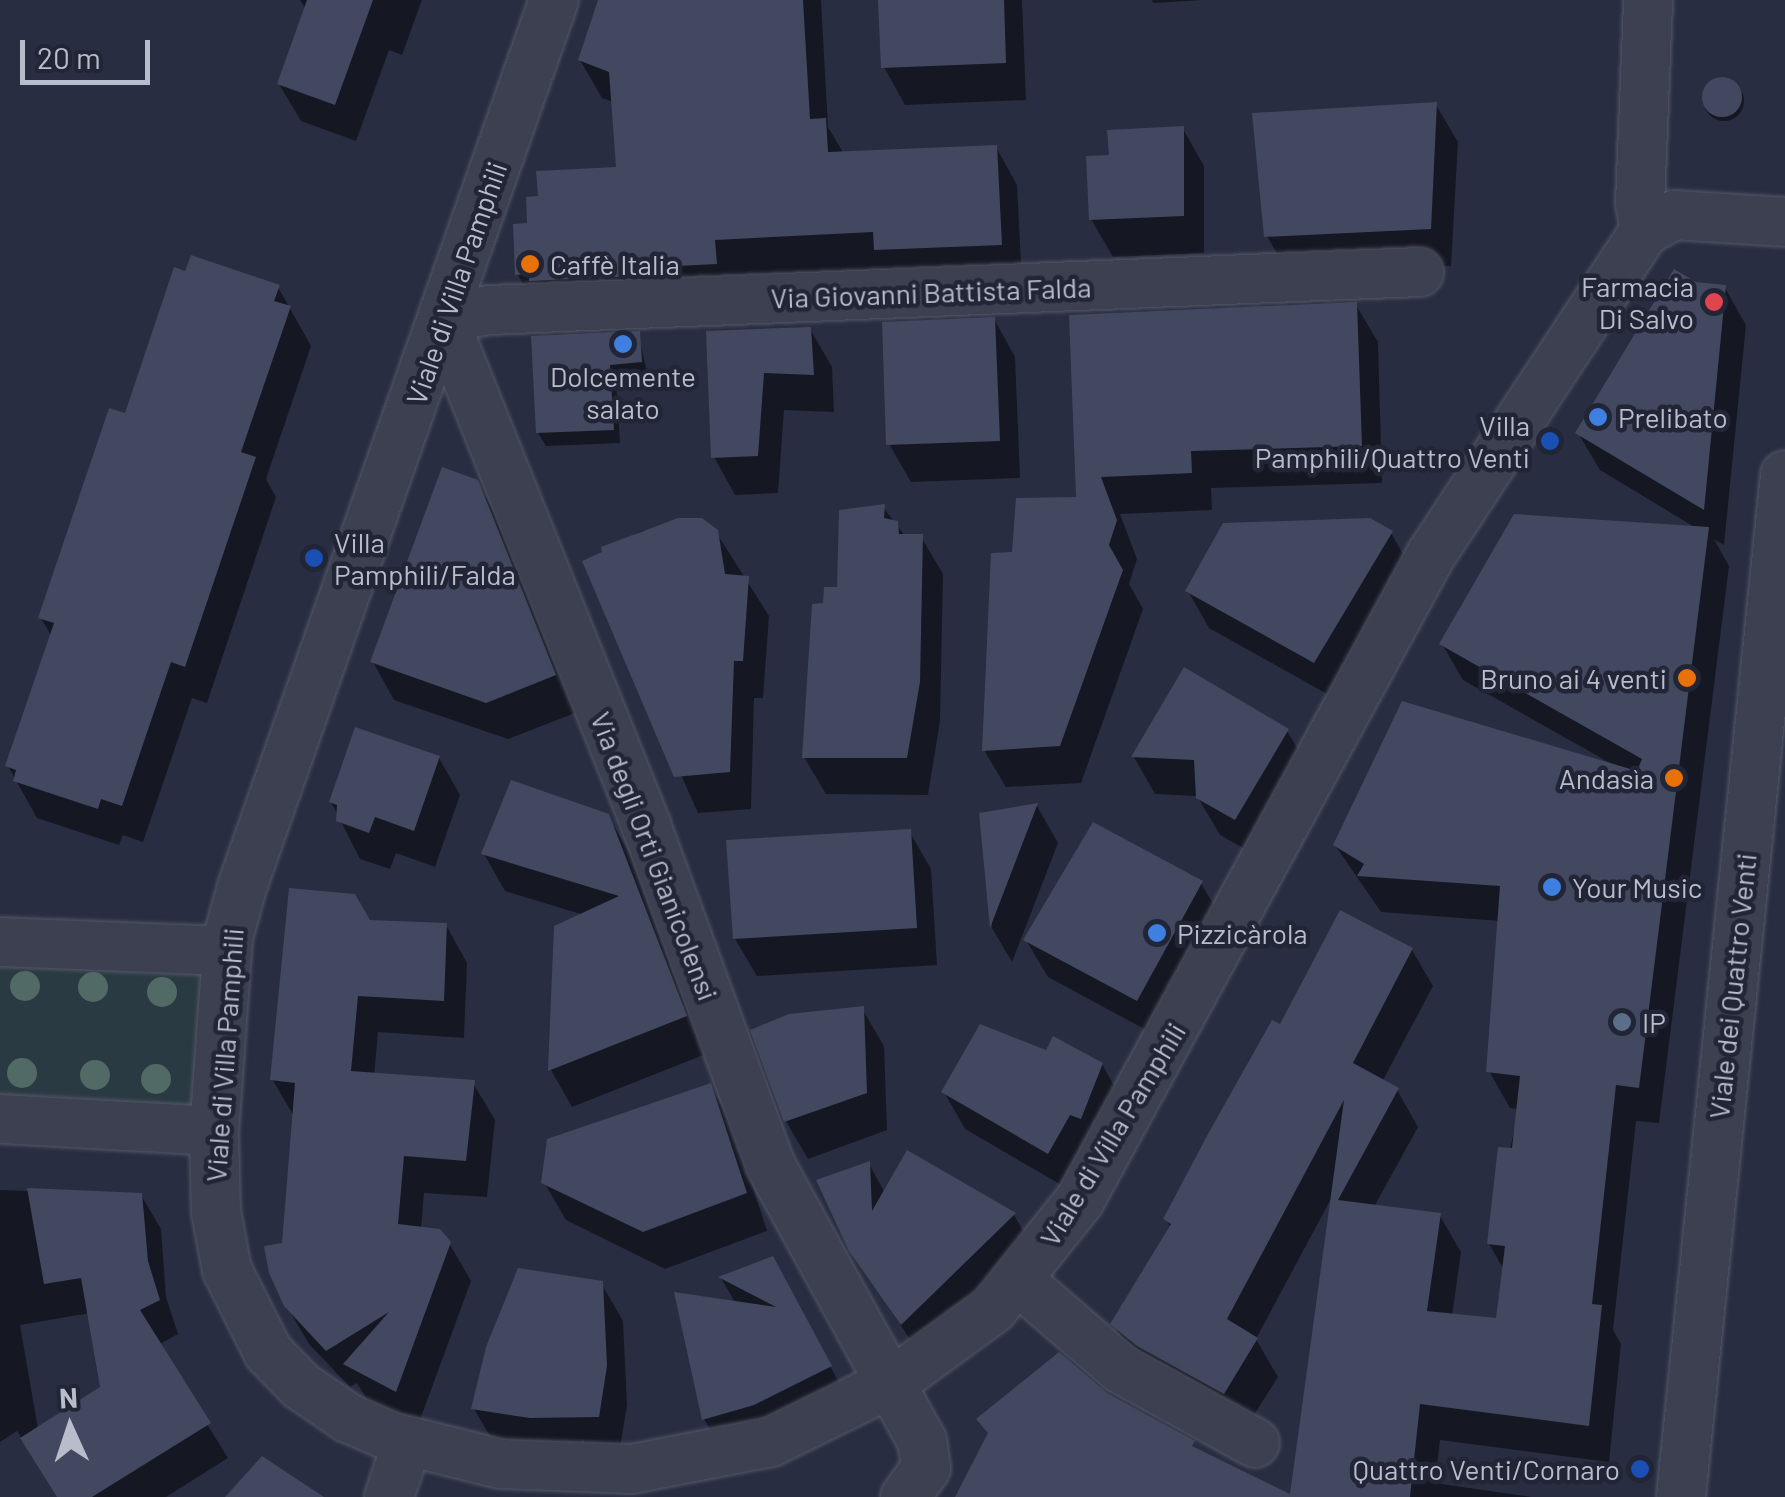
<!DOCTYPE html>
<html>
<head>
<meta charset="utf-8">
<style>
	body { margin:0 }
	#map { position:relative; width:1785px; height:1497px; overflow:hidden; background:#282d41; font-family:Barlow,sans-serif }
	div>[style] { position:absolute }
	.green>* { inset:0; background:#2a3a42 }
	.shadow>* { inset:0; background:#0007 }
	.round { border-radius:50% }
	.building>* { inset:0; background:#42485f }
	.roads { filter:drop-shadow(0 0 2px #545868) drop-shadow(0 0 2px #545868) }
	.minor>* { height:48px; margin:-24px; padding:0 24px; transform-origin:24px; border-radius:24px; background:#3c4051 }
	.trees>* { width:30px; height:30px; margin:-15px; border-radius:50%; background:#516a66 }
	.dots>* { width:28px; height:28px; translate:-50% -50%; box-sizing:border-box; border:5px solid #212536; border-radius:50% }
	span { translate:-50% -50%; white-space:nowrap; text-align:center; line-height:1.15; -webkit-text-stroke:9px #212536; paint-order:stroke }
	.poi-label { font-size:28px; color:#b9bccb }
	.left { translate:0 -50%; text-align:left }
	.right { translate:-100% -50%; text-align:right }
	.street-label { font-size:28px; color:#b9bccb }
	.north { position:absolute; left:20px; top:1377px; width:100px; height:100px; -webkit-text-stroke:8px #212536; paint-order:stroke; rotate:357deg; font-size:28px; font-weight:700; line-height:40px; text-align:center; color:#b9bccb }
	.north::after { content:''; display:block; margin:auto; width:35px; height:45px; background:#b9bccb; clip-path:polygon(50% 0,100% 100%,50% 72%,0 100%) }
	.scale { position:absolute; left:20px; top:40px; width:130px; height:45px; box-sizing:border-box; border:5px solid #b9bccb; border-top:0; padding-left:12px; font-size:30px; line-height:35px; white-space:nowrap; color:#b9bccb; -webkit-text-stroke:8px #212536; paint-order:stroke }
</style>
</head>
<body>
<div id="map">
	<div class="green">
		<i style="clip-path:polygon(0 942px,227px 951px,214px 1131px,0 1119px)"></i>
	</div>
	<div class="shadow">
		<i style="clip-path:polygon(300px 0,422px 0,402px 55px,389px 50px,356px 141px,301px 121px,279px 84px,306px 9px)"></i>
		<i style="clip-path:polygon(601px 0,821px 0,828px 127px,844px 154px,996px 147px,1017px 185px,1022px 282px,898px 287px,888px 269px,735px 277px,539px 312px,518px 275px,530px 225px,619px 169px,613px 102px,602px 98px,580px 60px)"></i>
		<i style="clip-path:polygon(881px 0,1022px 0,1026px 100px,905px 105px,884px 67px)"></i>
		<i style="clip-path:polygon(1152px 0,1204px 0,1153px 3px)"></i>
		<i class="round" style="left:1704px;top:81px;width:40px;height:40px"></i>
		<i style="clip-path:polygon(1436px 105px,1458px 142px,1451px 266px,1288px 273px,1267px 236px)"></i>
		<i style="clip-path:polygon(1183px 129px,1204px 166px,1204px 253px,1113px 257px,1091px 219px,1111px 157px)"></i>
		<i style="clip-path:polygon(1695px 285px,1725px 288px,1746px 325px,1724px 545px,1714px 539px,1729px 566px,1659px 1123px,1636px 1121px,1613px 1330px,1621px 1344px,1609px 1462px,1440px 1440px,1435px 1483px,1532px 1497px,1292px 1497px,1333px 1195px,1256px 1339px,1278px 1377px,1245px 1429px,1135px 1360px,1113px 1324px,1171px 1228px,1166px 1219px,1281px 1027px,1412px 950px,1433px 986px,1382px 1082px,1397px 1090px,1418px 1127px,1374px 1207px,1440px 1216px,1461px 1252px,1452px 1316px,1498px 1321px,1504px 1270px,1489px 1244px,1519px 1109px,1510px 1108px,1489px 1071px,1500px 921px,1381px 912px,1335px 845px,1610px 763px,1463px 680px,1442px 644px,1696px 528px,1600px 470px,1578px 433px)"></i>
		<i style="clip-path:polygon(278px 287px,311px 346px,266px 479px,276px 497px,207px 703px,192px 698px,143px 842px,123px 835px,119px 845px,37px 818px,8px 766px,52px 637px,41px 618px,127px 416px)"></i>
		<i style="clip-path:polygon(1356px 305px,1378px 342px,1382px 483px,1211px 488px,1212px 510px,1120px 514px,1137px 559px,1129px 584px,1143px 609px,1081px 783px,1006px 787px,984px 750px,1014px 555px,1079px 500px,1072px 317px)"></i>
		<i style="clip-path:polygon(994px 319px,1015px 357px,1020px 478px,911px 482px,889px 444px)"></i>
		<i style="clip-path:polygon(810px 329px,832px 367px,834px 412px,784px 410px,778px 493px,735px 495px,714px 457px,709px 333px)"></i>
		<i style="clip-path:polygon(638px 334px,648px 376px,616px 379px,620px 443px,546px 446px,538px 433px)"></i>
		<i style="clip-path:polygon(477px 482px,499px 520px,575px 713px,508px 739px,394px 700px,373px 662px)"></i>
		<i style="clip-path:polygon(883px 507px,905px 536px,921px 537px,943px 574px,940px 721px,928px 795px,826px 794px,804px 757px,825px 606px)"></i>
		<i style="clip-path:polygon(702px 521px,716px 532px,769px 616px,763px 698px,754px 698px,751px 809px,698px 813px,586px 562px,641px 531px)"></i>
		<i style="clip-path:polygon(1391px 533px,1412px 570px,1336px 699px,1209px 628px,1188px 591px)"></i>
		<i style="clip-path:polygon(1287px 731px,1309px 768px,1257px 856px,1220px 835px,1197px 796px,1155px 794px,1134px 757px)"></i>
		<i style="clip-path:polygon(439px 758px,460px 795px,435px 867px,396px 853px,390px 869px,360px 859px,331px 802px)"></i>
		<i style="clip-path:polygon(1037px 806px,1058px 843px,1012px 962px,992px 928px,982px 815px)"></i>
		<i style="clip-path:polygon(608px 816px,630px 854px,706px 1054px,572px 1107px,551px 1070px,557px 928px,584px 915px,505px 891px,484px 854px)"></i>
		<i style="clip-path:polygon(909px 831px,931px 869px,937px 965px,757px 976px,735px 939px)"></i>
		<i style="clip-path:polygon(1201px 883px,1222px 920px,1159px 1037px,1048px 977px,1026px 940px)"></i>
		<i style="clip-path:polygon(368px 922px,446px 925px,467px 963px,464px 1038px,378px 1032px,374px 1076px,473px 1083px,495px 1120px,487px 1197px,424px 1193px,421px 1229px,449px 1243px,471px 1281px,417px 1428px,368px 1401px,357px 1383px,350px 1387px,309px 1344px,286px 1305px,295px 1118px,272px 1079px)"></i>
		<i style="clip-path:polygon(862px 1009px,884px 1046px,887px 1130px,808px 1159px,786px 1121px,754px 1031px)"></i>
		<i style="clip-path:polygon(1102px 1064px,1123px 1102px,1070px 1190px,965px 1129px,944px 1092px)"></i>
		<i style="clip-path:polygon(710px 1086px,732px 1123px,767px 1231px,665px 1269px,566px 1220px,544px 1182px)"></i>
		<i style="clip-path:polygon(869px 1164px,885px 1193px,1014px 1215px,1035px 1252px,924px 1361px,851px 1249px)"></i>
		<i style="clip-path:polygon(evenodd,0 1190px,141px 1195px,161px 1229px,166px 1297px,178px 1334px,158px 1345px,228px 1458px,166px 1497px,58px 1497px,17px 1431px,0 1442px,0 1190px,90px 1313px,103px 1388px,38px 1429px,20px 1325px,90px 1313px)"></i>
		<i style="clip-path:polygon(721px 1278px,793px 1297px,851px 1405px,726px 1456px,704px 1419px,736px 1304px)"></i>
		<i style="clip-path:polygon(601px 1283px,623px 1321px,627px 1405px,619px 1454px,591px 1455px,582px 1439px,579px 1454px,496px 1446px,474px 1409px)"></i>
	</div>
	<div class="building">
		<i style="clip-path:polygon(307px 0,373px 0,335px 105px,277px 84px)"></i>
		<i style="clip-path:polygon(598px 0,803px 0,810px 119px,826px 118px,828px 152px,997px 145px,1002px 245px,874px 250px,873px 232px,715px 240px,717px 264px,637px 268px,637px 276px,529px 281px,529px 274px,515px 275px,513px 224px,527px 223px,526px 197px,538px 196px,536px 171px,616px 167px,609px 72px,578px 60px)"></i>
		<i style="clip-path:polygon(878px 0,1004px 0,1006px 63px,881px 68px)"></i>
		<i class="round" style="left:1702px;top:77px;width:40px;height:40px"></i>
		<i style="clip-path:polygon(1437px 102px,1431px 229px,1264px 237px,1252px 113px)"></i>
		<i style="clip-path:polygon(1184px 126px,1184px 216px,1089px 220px,1086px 156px,1109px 155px,1107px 130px)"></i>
		<i style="clip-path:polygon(191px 255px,280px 285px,274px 301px,291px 306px,241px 452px,256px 457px,185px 667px,171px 662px,122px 806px,101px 799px,98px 809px,13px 781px,16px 770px,5px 766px,54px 623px,38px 618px,109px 408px,125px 413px,174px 267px,185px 271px)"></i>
		<i style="clip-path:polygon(1674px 269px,1696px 282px,1726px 285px,1704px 510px,1575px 433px)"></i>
		<i style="clip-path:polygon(1357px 302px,1362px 446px,1191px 451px,1192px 473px,1101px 477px,1117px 520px,1109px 545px,1123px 570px,1060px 746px,982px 751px,991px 553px,1012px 552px,1016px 498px,1076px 497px,1069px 315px)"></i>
		<i style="clip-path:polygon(995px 317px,1000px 441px,886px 445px,882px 322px)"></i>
		<i style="clip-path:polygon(811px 327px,814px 375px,764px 373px,758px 456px,711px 458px,706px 331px)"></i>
		<i style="clip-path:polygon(640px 331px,642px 362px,610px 365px,614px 430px,536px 433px,531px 336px)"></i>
		<i style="clip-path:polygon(442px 467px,478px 480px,556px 675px,486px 703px,370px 662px)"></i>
		<i style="clip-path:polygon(885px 504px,884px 518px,898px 521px,899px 534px,923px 534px,920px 682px,907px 758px,802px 758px,812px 604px,823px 603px,824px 587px,837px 587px,839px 510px)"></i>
		<i style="clip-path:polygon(1514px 514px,1709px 527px,1639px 1088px,1616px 1085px,1592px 1304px,1602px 1305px,1589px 1426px,1420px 1404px,1410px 1497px,955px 1497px,988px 1433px,976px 1419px,1059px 1352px,1107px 1393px,1195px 1441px,1192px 1446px,1290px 1494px,1344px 1100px,1227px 1319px,1258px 1338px,1224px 1394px,1137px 1346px,1110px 1324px,1171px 1224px,1163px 1219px,1208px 1134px,1272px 1020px,1280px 1024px,1340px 910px,1413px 948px,1353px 1063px,1399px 1088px,1338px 1200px,1441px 1213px,1427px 1311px,1496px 1318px,1505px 1246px,1487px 1244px,1498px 1147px,1512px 1148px,1520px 1076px,1486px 1072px,1500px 886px,1357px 876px,1364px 864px,1333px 845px,1402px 701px,1637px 771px,1642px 759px,1439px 644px)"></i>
		<i style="clip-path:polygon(678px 518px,702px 518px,718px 530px,725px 574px,749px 576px,743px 661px,734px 661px,730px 772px,674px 777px,582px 561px,602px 552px,601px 547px)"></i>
		<i style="clip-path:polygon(1370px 518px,1393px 531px,1314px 663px,1185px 591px,1223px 523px)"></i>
		<i style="clip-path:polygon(1184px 667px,1289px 729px,1235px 820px,1196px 798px,1194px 760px,1131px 757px)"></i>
		<i style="clip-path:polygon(355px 727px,440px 756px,414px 831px,375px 817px,369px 833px,336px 821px,337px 805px,329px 802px)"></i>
		<i style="clip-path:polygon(511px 780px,609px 814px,687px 1016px,548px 1071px,554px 926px,619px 896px,481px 854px)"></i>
		<i style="clip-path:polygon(1038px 803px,990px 928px,979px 813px)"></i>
		<i style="clip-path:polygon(1093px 822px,1203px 881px,1137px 1001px,1023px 940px)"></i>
		<i style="clip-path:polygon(911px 829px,917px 928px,733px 939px,726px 840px)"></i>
		<i style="clip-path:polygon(289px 888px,355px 894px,370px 920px,447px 923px,444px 1001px,358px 996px,351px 1071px,475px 1080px,466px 1161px,404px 1156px,398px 1224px,440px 1229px,451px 1242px,396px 1392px,343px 1364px,389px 1312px,326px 1351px,284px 1306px,269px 1273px,264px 1246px,282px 1243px,295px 1083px,270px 1080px)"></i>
		<i style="clip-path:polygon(864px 1006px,867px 1093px,784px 1122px,750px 1030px,789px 1014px)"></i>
		<i style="clip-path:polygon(980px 1024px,1046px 1050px,1053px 1036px,1103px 1063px,1081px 1119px,1070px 1115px,1048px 1154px,941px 1092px)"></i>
		<i style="clip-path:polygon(711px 1083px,747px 1193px,643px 1232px,541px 1183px,547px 1139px)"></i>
		<i style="clip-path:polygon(907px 1150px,1016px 1213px,901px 1325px,849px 1251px,816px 1180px,870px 1161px,872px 1211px)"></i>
		<i style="clip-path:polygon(27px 1188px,142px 1193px,148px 1261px,160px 1300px,140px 1310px,211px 1423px,92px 1497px,57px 1497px,20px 1438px,100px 1387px,81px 1278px,44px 1284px)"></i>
		<i style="clip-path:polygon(773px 1256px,832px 1366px,754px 1405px,702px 1420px,674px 1292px,776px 1307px,718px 1277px)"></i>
		<i style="clip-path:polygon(518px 1268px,603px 1281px,607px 1366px,599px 1417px,530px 1418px,471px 1409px,486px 1347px)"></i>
		<i style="clip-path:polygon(262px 1456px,324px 1497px,225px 1497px)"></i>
	</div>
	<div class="roads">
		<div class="minor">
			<i style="left:554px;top:0;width:940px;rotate:109.38deg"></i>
			<i style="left:242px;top:887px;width:53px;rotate:105.4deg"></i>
			<i style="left:228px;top:938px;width:194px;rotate:94.1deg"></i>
			<i style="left:214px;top:1131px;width:81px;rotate:88.6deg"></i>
			<i style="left:216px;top:1212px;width:59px;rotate:79.3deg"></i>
			<i style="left:227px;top:1270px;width:92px;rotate:63.4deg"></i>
			<i style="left:268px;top:1352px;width:47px;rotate:45.9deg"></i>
			<i style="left:301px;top:1386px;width:57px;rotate:34.2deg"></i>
			<i style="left:348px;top:1418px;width:48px;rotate:23.4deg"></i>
			<i style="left:392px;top:1437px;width:111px;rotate:14deg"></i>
			<i style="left:500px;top:1464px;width:132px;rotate:2.2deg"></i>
			<i style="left:632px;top:1469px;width:142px;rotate:-11deg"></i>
			<i style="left:771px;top:1442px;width:136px;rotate:-26.2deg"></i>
			<i style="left:893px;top:1382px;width:124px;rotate:-36.1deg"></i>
			<i style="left:993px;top:1309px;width:139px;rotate:-51.4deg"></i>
			<i style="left:1080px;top:1200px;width:734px;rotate:-61.45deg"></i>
			<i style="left:1431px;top:555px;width:388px;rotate:-56.6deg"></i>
			<i style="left:1645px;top:231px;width:33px;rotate:-29deg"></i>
			<i style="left:1674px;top:215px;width:111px;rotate:3.6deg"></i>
			<i style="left:1645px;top:231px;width:28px;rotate:-100deg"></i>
			<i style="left:1640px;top:203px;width:203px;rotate:-87.7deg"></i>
			<i style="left:0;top:942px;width:227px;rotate:2.3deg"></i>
			<i style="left:0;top:1119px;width:214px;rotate:3.2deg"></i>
			<i style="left:1019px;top:1281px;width:135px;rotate:40.8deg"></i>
			<i style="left:1121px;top:1369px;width:153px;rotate:28.9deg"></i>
			<i style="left:389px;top:1497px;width:59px;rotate:-71.3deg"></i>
			<i style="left:905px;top:1497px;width:36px;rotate:-54deg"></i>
			<i style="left:926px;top:1468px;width:27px;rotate:-98deg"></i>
			<i style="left:922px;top:1441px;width:316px;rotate:-118.8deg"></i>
			<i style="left:770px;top:1164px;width:359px;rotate:-110.1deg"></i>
			<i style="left:647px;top:827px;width:548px;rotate:-111.84deg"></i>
			<i style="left:443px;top:318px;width:48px;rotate:-9.7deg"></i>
			<i style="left:490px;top:310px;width:930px;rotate:-2.34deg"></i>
			<i style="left:1681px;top:1497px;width:1027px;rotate:-84.19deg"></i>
		</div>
	</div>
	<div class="trees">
		<i style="left:25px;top:986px"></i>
		<i style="left:93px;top:987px"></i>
		<i style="left:162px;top:992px"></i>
		<i style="left:22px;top:1073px"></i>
		<i style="left:95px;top:1075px"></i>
		<i style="left:156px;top:1079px"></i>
	</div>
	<div class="dots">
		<i style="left:530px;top:264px;background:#e8710a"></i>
		<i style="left:1714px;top:302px;background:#e0444e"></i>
		<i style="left:623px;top:344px;background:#3f7fe0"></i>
		<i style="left:1598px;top:417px;background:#3f7fe0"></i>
		<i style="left:1550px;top:441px;background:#1a4fb4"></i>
		<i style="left:314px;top:558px;background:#1a4fb4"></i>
		<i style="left:1687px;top:678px;background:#e8710a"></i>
		<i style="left:1674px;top:778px;background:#e8710a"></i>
		<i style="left:1552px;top:887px;background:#3f7fe0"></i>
		<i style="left:1157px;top:933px;background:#3f7fe0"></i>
		<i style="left:1622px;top:1022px;background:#5c6f8a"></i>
		<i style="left:1640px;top:1469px;background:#1a4fb4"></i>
	</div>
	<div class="poi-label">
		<span class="left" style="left:550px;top:264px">Caffè Italia</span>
		<span class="right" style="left:1694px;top:302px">Farmacia<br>Di Salvo</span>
		<span style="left:623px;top:392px">Dolcemente<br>salato</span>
		<span class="left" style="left:1618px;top:417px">Prelibato</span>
		<span class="right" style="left:1530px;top:441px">Villa<br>Pamphili/Quattro Venti</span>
		<span class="left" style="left:334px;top:558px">Villa<br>Pamphili/Falda</span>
		<span class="right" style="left:1667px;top:678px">Bruno ai 4 venti</span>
		<span class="right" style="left:1654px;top:778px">Andasìa</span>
		<span class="left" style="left:1572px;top:887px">Your Music</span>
		<span class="left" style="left:1177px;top:933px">Pizzicàrola</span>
		<span class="left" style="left:1642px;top:1022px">IP</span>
		<span class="right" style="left:1620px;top:1469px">Quattro Venti/Cornaro</span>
	</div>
	<div class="street-label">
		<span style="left:456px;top:283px;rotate:-71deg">Viale di Villa Pamphili</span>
		<span style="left:931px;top:292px;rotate:-2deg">Via Giovanni Battista Falda</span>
		<span style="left:655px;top:856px;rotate:69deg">Via degli Orti Gianicolensi</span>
		<span style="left:1732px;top:986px;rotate:-84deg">Viale dei Quattro Venti</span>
		<span style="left:224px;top:1055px;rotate:-86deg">Viale di Villa Pamphili</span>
		<span style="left:1112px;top:1134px;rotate:-59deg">Viale di Villa Pamphili</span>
	</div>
	<div class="north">N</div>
	<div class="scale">20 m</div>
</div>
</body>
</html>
